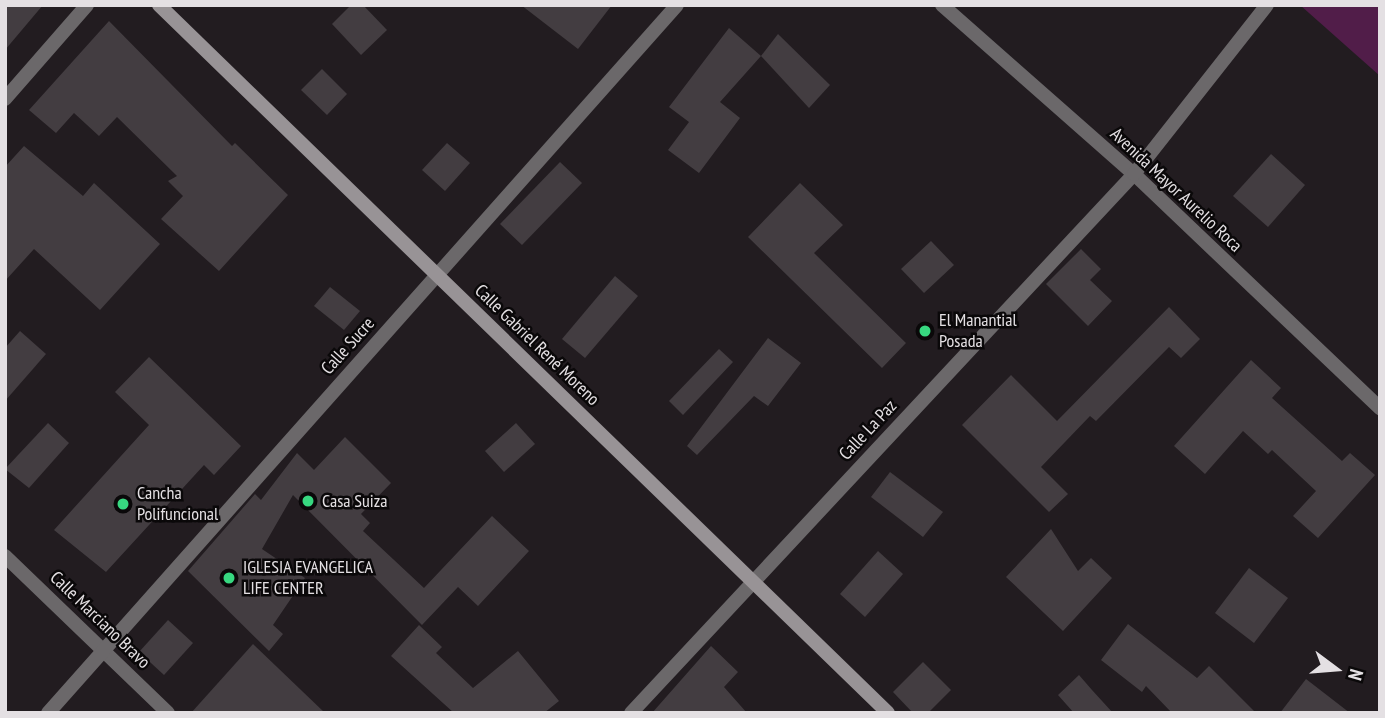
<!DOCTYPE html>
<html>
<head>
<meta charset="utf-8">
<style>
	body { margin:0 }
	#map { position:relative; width:1385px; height:718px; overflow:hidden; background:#221c20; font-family:"PT Sans Narrow",sans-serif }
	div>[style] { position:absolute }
	.green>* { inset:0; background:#511d49 }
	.building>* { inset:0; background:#433d41 }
	.street>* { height:14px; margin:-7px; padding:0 7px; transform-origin:7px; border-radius:7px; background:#6b686a }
	.secondary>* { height:14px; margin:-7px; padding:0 7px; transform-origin:7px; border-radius:7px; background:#989396 }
	.dots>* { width:19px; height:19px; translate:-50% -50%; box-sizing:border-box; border:4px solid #0a0809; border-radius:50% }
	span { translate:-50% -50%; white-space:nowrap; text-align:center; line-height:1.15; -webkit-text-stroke:5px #0a0809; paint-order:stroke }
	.street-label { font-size:18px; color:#e4e0e3 }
	.poi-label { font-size:18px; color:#e4e0e3 }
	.left { translate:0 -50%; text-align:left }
	.frame { position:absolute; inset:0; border:7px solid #e4e0e3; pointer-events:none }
	.north { position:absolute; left:1301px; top:634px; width:70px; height:70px; -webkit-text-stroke:5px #0a0809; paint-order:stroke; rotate:106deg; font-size:19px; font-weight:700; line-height:28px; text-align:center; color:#e4e0e3 }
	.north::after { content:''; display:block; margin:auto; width:24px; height:32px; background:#e4e0e3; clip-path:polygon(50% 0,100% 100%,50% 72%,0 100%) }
</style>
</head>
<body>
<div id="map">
	<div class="green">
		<i style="clip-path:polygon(1300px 5px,1380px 5px,1380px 76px)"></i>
	</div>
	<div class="building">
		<i style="clip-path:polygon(5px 5px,43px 5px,5px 50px)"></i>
		<i style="clip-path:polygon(351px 5px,363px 5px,387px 30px,361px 55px,332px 24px)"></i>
		<i style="clip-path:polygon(521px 5px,612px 5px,578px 49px)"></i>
		<i style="clip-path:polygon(109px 21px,232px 146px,235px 143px,288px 195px,219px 271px,161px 219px,183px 196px,168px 181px,177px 176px,117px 117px,99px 136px,74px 113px,56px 133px,29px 110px)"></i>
		<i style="clip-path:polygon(729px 28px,761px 56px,720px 102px,740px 118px,699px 173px,668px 150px,689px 122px,669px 107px)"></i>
		<i style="clip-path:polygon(778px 34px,830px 85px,809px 108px,761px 56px)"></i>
		<i style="clip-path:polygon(322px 69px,347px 94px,327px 115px,301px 90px)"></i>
		<i style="clip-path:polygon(447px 143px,470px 163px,445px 191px,422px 170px)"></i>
		<i style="clip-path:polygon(24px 146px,83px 196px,94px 183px,160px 244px,100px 310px,34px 249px,5px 281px,5px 167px)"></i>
		<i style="clip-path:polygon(1271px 154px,1305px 185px,1268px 227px,1233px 196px)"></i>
		<i style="clip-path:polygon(560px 162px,582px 183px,522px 245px,500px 224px)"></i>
		<i style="clip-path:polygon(800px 183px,843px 225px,814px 253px,906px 343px,882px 368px,748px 237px)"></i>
		<i style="clip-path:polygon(931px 241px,954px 265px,924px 293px,901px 269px)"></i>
		<i style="clip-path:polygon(1081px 249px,1101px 269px,1090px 280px,1112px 301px,1088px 326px,1046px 284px)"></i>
		<i style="clip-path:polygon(615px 276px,638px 296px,585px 358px,562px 339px)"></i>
		<i style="clip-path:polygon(330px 287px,360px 311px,344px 330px,314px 306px)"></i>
		<i style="clip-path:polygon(1169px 307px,1200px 339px,1181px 358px,1169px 347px,1096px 421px,1090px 416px,1041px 467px,1068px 494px,1049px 512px,962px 425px,1011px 375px,1057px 421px)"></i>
		<i style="clip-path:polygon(20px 331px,46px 354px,5px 401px,5px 348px)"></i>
		<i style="clip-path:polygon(768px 338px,801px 363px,768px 406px,754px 396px,697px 455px,687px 446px)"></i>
		<i style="clip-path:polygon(719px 349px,733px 362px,683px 415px,669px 401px)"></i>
		<i style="clip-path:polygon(149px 357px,241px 446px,214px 475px,204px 465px,106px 572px,54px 530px,149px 425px,115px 392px)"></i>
		<i style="clip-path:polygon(1251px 360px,1281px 388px,1272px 398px,1342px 461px,1350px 453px,1375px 475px,1318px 538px,1293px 516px,1316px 491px,1272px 450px,1268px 454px,1243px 431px,1205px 474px,1174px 446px)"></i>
		<i style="clip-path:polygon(48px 423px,69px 443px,29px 488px,5px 469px)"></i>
		<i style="clip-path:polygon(516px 423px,535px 444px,504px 472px,485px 451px)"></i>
		<i style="clip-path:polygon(345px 437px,391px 483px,361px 514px,370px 523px,363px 531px,424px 588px,492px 516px,529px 551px,478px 606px,458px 587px,422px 625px,293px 495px,262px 549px,305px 578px,273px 625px,283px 634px,269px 651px,188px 571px,255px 494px,261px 500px,297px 453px,314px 470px)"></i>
		<i style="clip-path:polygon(890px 472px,943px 512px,923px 537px,871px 497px)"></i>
		<i style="clip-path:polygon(1051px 529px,1078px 571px,1091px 558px,1112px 578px,1063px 631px,1006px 577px)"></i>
		<i style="clip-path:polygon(878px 551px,903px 574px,865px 617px,840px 594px)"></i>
		<i style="clip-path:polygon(1249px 568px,1288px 598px,1254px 643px,1215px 613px)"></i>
		<i style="clip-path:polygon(168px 620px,193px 643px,164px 675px,139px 652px)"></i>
		<i style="clip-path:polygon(1128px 624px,1197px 678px,1209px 666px,1256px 713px,1172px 713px,1146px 686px,1142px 692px,1101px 660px)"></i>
		<i style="clip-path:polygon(419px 625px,442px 647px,436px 653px,473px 688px,518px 651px,559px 701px,544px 713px,454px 713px,391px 656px)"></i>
		<i style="clip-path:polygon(253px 644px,325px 713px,191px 713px)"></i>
		<i style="clip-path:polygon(711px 646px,738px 672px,724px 687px,747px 713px,652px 713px)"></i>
		<i style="clip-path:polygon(923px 662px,951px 690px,928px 713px,913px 713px,893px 692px)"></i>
		<i style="clip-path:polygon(1079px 675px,1092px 690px,1113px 713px,1074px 713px,1058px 695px)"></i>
		<i style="clip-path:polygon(1306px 679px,1350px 713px,1280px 713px)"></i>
	</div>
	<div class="street">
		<i style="left:942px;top:5px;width:256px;rotate:41.4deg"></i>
		<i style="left:1134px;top:174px;width:340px;rotate:43.6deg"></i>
		<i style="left:5px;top:99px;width:125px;rotate:-48.9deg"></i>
		<i style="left:5px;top:556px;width:226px;rotate:43.9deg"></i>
		<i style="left:48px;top:713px;width:947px;rotate:-48.38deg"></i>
		<i style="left:631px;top:713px;width:737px;rotate:-46.98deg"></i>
		<i style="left:1134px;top:174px;width:215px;rotate:-51.8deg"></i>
	</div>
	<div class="secondary">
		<i style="left:159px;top:5px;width:1016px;rotate:44.16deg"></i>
	</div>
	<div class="dots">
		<i style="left:925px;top:331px;background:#37d880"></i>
		<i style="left:308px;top:501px;background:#37d880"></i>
		<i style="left:123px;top:504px;background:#37d880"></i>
		<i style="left:229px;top:578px;background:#37d880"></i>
	</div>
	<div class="street-label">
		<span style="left:1176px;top:190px;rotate:43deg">Avenida Mayor Aurelio Roca</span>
		<span style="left:537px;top:345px;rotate:44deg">Calle Gabriel René Moreno</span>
		<span style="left:348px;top:346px;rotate:-48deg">Calle Sucre</span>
		<span style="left:868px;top:430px;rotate:-47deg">Calle La Paz</span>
		<span style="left:100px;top:620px;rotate:44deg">Calle Marciano Bravo</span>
	</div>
	<div class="poi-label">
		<span class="left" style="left:939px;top:331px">El Manantial<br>Posada</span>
		<span class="left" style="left:137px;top:504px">Cancha<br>Polifuncional</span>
		<span class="left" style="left:322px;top:501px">Casa Suiza</span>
		<span class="left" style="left:243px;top:578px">IGLESIA EVANGELICA<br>LIFE CENTER</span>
	</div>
	<div class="frame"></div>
	<div class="north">N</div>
</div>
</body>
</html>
